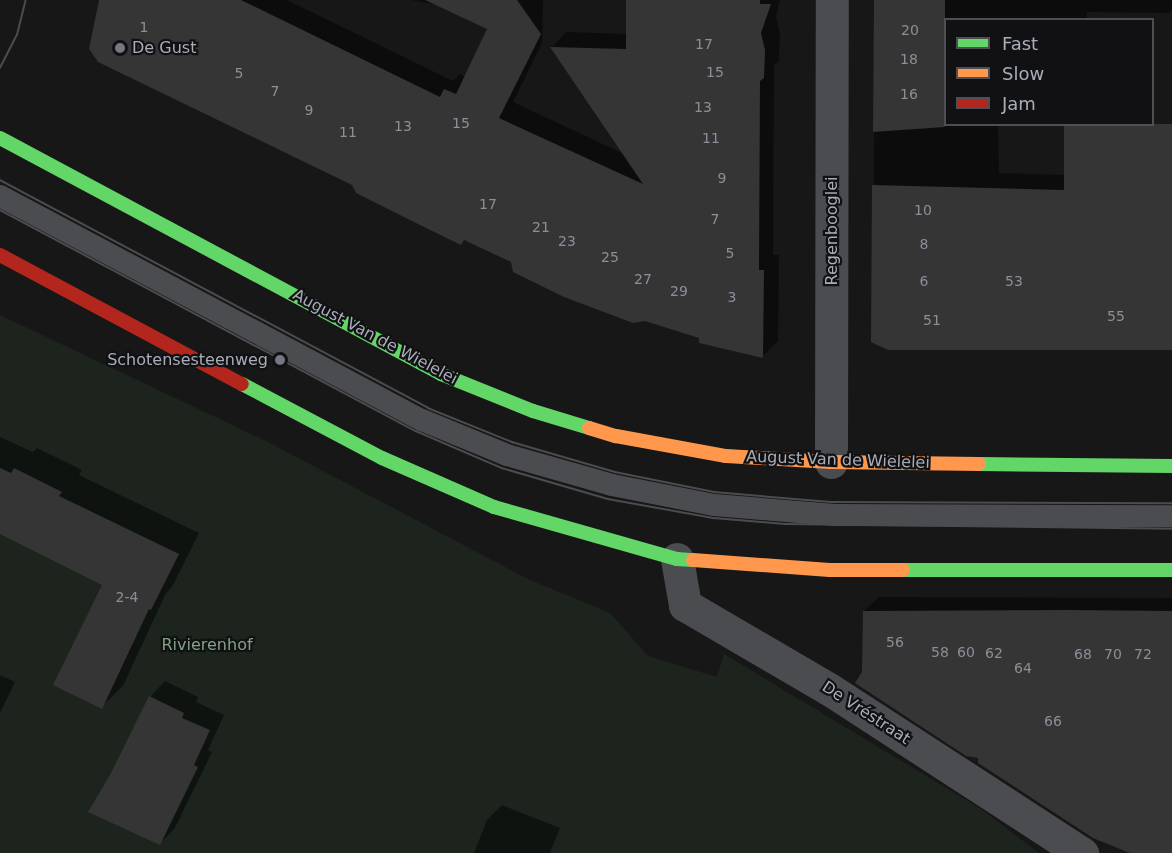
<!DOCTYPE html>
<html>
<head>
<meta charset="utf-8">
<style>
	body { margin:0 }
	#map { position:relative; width:1172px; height:853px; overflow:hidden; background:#171717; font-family:"DejaVu Sans",sans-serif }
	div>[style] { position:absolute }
	.green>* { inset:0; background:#1d241e }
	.shadow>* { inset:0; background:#0007 }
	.building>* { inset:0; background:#353536 }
	.lane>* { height:22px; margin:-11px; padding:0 11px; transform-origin:11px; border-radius:11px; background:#4b4c50 }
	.street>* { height:33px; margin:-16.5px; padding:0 16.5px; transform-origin:16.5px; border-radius:16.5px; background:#4b4c50 }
	.fast>* { height:14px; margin:-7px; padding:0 7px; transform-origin:7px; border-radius:7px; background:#63d668 }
	.slow>* { height:14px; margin:-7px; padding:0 7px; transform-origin:7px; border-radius:7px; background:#ff974d }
	.jam>* { height:14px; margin:-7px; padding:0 7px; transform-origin:7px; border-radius:7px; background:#b3261e }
	.tram>* { height:1.5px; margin:-0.75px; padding:0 0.75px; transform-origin:0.75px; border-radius:0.75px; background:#4b4c4f }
	.dots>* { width:16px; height:16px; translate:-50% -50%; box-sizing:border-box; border:3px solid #111113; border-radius:50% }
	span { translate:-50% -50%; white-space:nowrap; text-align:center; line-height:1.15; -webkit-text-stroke:4.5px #111113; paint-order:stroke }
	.number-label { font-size:14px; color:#8b8f98 }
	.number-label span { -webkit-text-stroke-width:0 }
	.poi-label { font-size:16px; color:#a8adb8 }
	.left { translate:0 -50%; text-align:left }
	.right { translate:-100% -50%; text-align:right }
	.street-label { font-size:16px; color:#a8adb8 }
	.park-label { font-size:16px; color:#7fa381 }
	.legend { position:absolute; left:944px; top:18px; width:210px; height:108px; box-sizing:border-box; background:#111113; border:2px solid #4d4f55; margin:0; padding:8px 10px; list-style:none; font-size:18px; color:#a8adb8 }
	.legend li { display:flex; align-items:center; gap:12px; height:30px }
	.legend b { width:30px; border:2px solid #4d4f55 }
</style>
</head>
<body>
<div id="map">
	<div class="green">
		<i style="clip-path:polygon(0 315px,266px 441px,528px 579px,610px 613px,648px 656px,717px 677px,724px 654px,981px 809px,1039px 853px,0 853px)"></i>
	</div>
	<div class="shadow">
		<i style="clip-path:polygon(99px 0,287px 0,453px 81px,460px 74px,466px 77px,489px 28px,438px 5px,411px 0,543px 0,542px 43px,513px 102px,624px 154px,552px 47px,566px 32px,627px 34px,628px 0,780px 0,776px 17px,780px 34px,779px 61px,774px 65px,773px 255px,779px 255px,778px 341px,763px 356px,701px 337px,513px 261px,465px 239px,461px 243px,353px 184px,91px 48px)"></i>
		<i style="clip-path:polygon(875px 0,1172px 0,1172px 10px,1169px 13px,1087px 12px,1087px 20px,946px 20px,946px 124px,998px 124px,999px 173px,1065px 175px,1172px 160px,1172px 350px,888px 348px,873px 341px)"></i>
		<i style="clip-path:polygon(0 437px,33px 452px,37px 448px,82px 470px,79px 475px,199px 533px,172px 587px,166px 593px,123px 686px,101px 707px,104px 584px,0 533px)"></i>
		<i style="clip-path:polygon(879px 597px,1172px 598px,1172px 853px,1135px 853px,980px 757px,864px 672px,864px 611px)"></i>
		<i style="clip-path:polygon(0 675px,15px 682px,0 713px)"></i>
		<i style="clip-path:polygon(165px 681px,198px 697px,196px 702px,224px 715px,208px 750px,212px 752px,175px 828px,160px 843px,111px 776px,150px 697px)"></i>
		<i style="clip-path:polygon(502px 805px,560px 828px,550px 853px,474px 853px,487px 820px)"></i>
	</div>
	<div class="building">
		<i style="clip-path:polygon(99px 0,241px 0,440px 97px,444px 89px,456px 94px,487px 29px,425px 0,517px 0,541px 34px,499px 118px,643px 184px,550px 47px,626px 49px,626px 0,760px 0,760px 4px,771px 4px,761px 33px,765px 50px,764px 78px,760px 81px,759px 270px,764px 270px,763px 358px,699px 343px,699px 338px,645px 321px,633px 323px,564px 297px,513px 272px,511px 262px,464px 240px,461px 245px,420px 225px,356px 193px,352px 185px,98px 62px,89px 49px)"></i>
		<i style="clip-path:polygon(874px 0,945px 0,945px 127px,873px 132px)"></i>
		<i style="clip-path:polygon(1064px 124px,1172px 124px,1172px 350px,888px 350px,871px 342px,872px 185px,1064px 190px)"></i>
		<i style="clip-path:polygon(0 468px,11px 473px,14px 468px,62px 492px,59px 496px,179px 554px,151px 610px,149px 609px,102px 709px,53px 685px,102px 585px,0 534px)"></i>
		<i style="clip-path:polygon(1068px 610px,1172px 611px,1172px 853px,1130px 853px,1093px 838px,978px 763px,978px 758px,966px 756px,855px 683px,862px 672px,863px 611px)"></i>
		<i style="clip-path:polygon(149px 696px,184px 713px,182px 718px,210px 730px,194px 765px,198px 767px,160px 845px,88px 812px,110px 775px)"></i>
	</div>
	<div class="lane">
		<i style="left:0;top:196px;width:478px;rotate:28deg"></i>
		<i style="left:422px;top:420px;width:92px;rotate:22.4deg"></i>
		<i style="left:507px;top:455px;width:109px;rotate:15.9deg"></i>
		<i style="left:612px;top:485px;width:104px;rotate:11.1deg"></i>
		<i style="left:714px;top:505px;width:121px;rotate:4.7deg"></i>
		<i style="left:835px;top:515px;width:337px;rotate:0.2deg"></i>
	</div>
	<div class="street">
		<i style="left:831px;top:462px;width:462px;rotate:-89.9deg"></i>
		<i style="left:677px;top:559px;width:47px;rotate:80.1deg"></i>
		<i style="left:685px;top:605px;width:167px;rotate:30.3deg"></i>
		<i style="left:829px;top:689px;width:302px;rotate:33deg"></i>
	</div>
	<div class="fast">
		<i style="left:0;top:138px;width:500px;rotate:28.15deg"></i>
		<i style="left:441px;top:374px;width:99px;rotate:21.9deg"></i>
		<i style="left:533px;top:411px;width:59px;rotate:16.9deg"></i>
		<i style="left:242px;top:384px;width:158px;rotate:27.9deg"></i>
		<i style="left:382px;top:458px;width:122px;rotate:23.6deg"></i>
		<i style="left:494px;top:507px;width:190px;rotate:15.9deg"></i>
		<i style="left:677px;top:559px;width:16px;rotate:4deg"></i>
		<i style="left:979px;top:464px;width:193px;rotate:0.6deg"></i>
		<i style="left:903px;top:570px;width:269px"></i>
	</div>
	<div class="slow">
		<i style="left:589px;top:428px;width:28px;rotate:17deg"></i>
		<i style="left:616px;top:436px;width:112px;rotate:10.3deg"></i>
		<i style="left:726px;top:456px;width:105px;rotate:3.3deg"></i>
		<i style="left:831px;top:462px;width:148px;rotate:0.8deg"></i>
		<i style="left:693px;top:560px;width:137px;rotate:4.2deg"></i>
		<i style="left:830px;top:570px;width:73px"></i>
	</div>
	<div class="jam">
		<i style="left:0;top:255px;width:274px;rotate:28.1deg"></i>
	</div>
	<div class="tram">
		<i style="left:0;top:68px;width:37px;rotate:-63deg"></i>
		<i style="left:17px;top:35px;width:36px;rotate:-76deg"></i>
		<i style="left:0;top:180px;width:485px;rotate:28deg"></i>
		<i style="left:428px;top:408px;width:91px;rotate:22deg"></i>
		<i style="left:512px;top:442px;width:107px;rotate:16.2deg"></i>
		<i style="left:615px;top:472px;width:101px;rotate:11.4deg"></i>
		<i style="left:714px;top:492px;width:117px;rotate:4.9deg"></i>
		<i style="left:831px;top:502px;width:341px;rotate:0.2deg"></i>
		<i style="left:0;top:210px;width:471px;rotate:28deg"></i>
		<i style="left:416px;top:431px;width:94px;rotate:23.3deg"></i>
		<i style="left:502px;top:468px;width:110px;rotate:16.3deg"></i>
		<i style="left:608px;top:499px;width:108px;rotate:10.2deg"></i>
		<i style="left:714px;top:518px;width:71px;rotate:4.8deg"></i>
		<i style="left:785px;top:524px;width:387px;rotate:0.7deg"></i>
	</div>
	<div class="dots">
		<i style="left:120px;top:48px;background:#757880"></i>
		<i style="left:280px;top:360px;background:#757880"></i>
	</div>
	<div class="number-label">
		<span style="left:144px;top:27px">1</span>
		<span style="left:910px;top:30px">20</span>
		<span style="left:704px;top:44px">17</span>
		<span style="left:909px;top:59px">18</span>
		<span style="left:715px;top:72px">15</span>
		<span style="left:239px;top:73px">5</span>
		<span style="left:275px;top:91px">7</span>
		<span style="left:909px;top:94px">16</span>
		<span style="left:703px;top:107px">13</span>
		<span style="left:309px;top:110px">9</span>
		<span style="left:461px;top:123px">15</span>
		<span style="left:403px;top:126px">13</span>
		<span style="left:348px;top:132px">11</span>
		<span style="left:711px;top:138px">11</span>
		<span style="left:722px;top:178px">9</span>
		<span style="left:488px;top:204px">17</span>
		<span style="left:923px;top:210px">10</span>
		<span style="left:715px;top:219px">7</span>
		<span style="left:541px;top:227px">21</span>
		<span style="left:567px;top:241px">23</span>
		<span style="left:924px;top:244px">8</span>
		<span style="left:730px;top:253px">5</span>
		<span style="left:610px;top:257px">25</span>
		<span style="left:643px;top:279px">27</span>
		<span style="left:924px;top:281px">6</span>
		<span style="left:1014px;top:281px">53</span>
		<span style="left:679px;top:291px">29</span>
		<span style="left:732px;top:297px">3</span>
		<span style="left:1116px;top:316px">55</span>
		<span style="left:932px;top:320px">51</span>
		<span style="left:127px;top:597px">2-4</span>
		<span style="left:895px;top:642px">56</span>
		<span style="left:940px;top:652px">58</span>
		<span style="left:966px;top:652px">60</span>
		<span style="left:994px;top:653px">62</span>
		<span style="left:1083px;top:654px">68</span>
		<span style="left:1113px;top:654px">70</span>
		<span style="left:1143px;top:654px">72</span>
		<span style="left:1023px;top:668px">64</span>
		<span style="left:1053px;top:721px">66</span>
	</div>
	<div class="poi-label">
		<span class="left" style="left:132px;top:48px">De Gust</span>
		<span class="right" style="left:268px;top:360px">Schotensesteenweg</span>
	</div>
	<div class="street-label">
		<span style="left:832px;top:231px;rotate:-90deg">Regenbooglei</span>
		<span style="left:375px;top:337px;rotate:28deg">August Van de Wielelei</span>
		<span style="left:838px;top:460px;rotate:2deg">August Van de Wielelei</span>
		<span style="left:866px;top:713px;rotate:33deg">De Vréstraat</span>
	</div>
	<div class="park-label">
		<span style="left:207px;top:645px">Rivierenhof</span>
	</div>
	<ul class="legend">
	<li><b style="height:8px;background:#63d668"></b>Fast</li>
	<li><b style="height:8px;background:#ff974d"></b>Slow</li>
	<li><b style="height:8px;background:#b3261e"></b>Jam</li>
	</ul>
</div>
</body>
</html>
